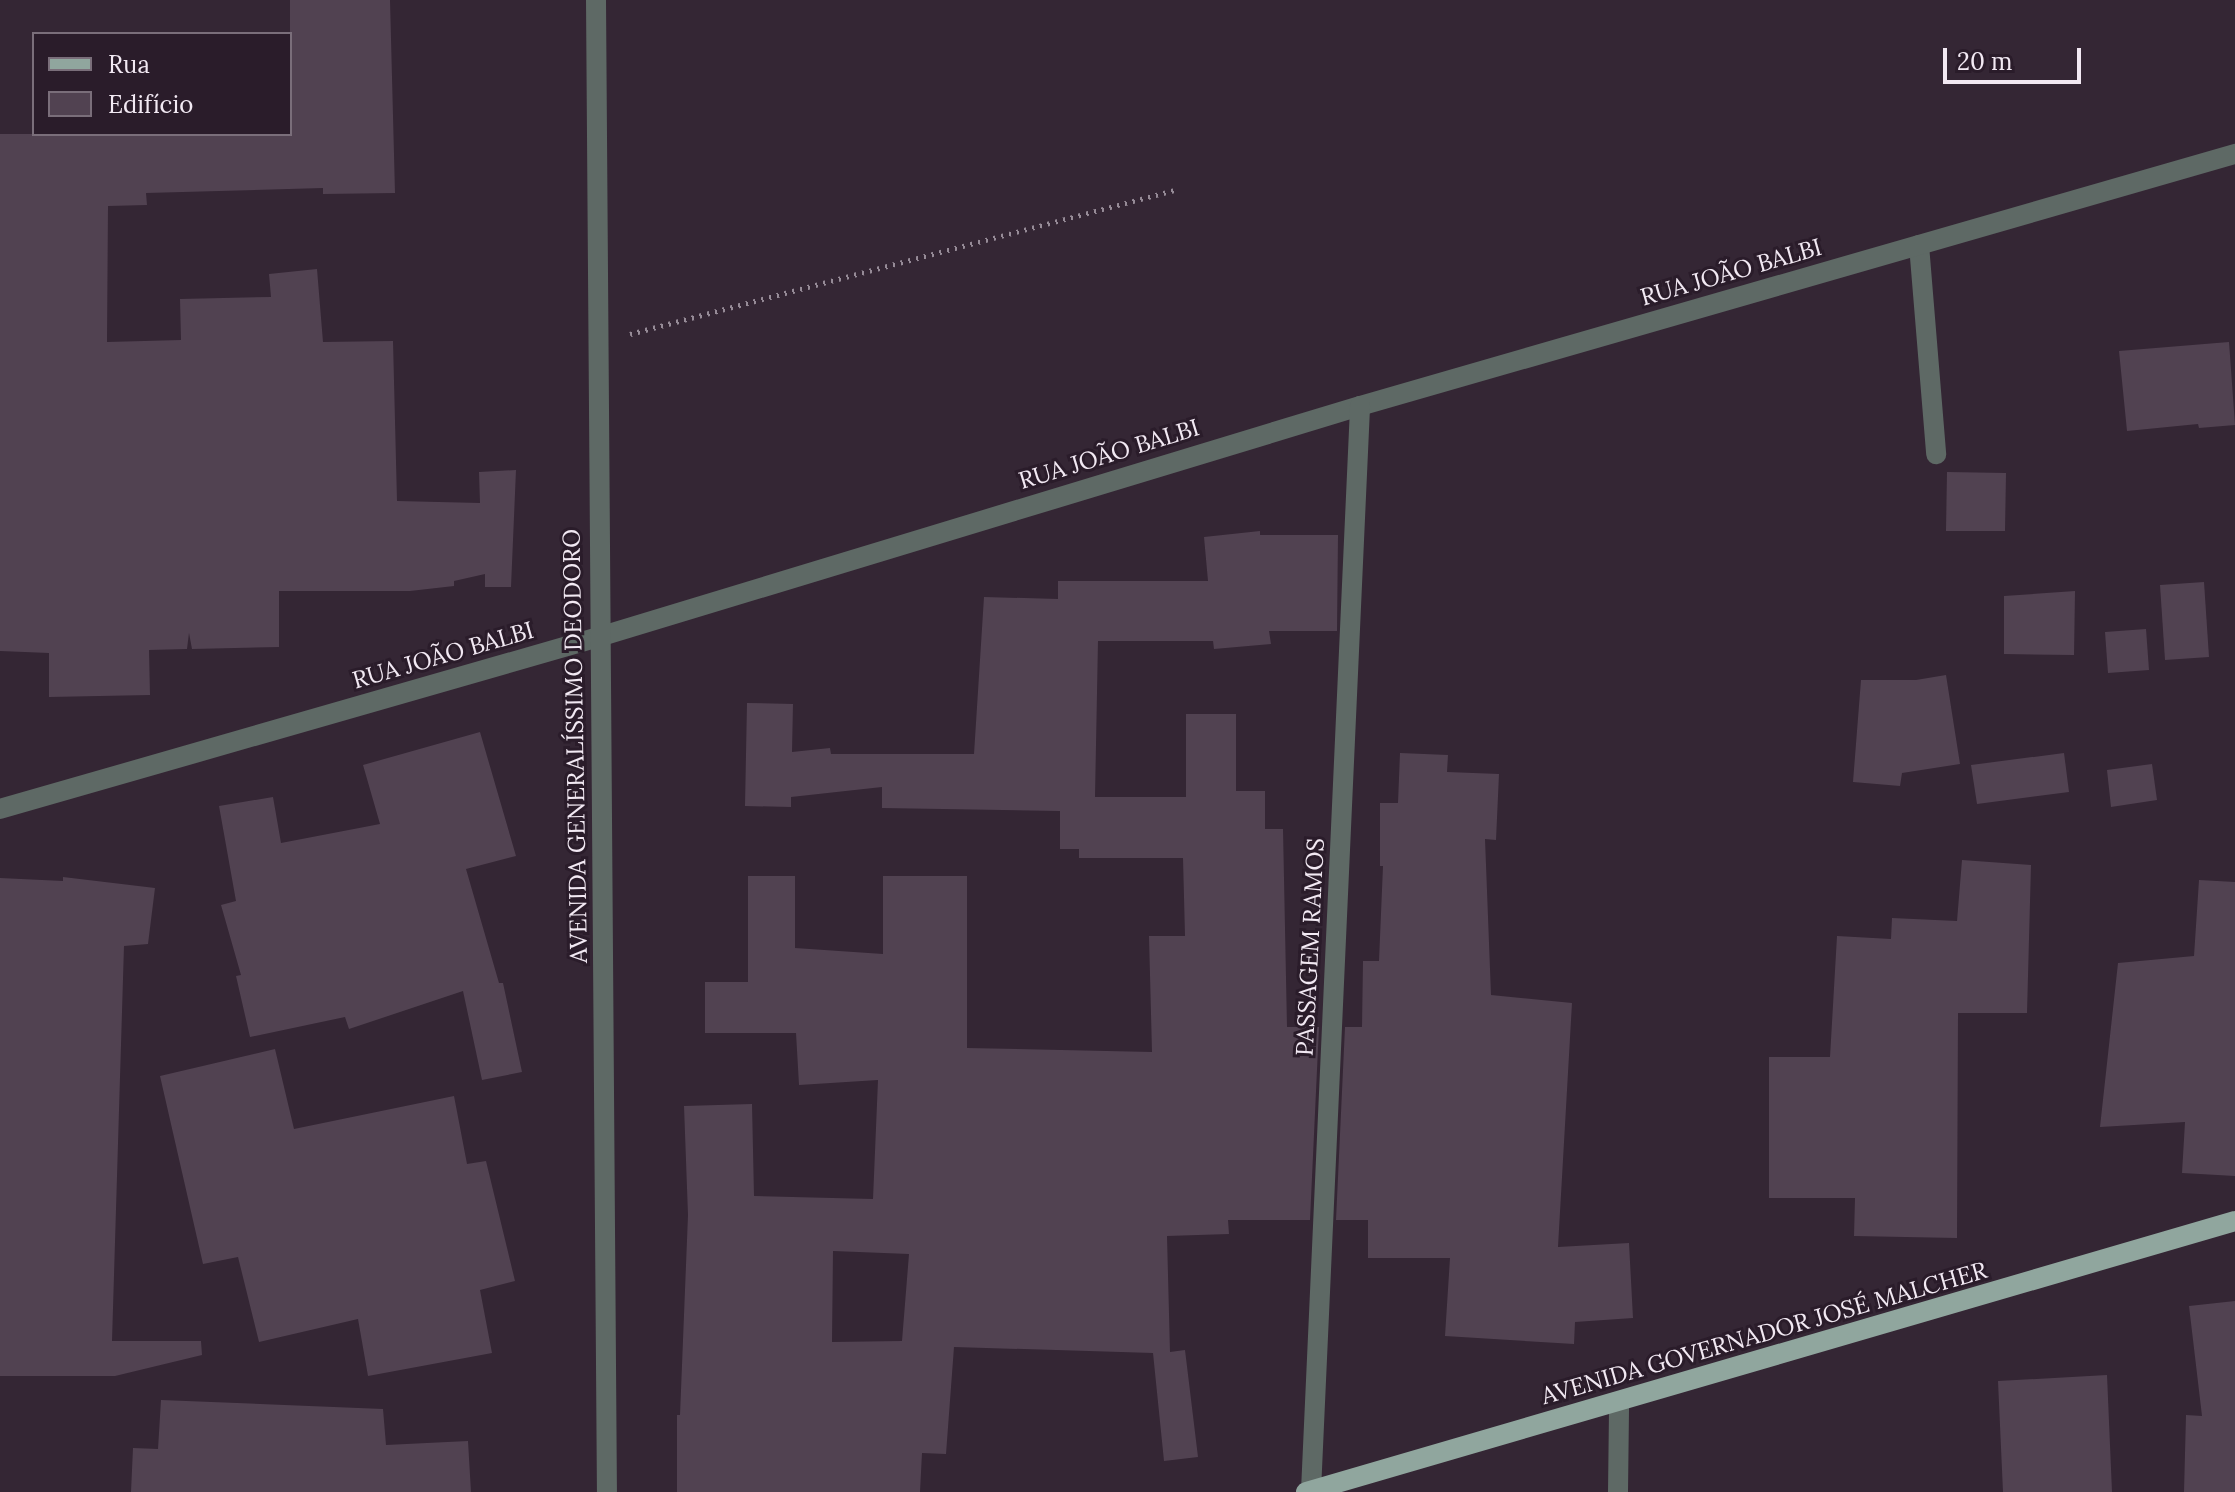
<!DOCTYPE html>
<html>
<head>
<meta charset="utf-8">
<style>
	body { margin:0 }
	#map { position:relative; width:2235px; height:1492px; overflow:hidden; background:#342634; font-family:Lora,serif }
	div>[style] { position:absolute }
	.building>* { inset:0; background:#514251 }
	.path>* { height:5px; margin-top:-2.5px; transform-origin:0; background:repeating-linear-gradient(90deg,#968b97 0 2px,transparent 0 8px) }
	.service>* { height:20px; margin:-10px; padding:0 10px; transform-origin:10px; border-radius:10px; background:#5e6965 }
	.minor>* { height:20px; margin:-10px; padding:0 10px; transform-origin:10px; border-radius:10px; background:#5e6965 }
	.tertiary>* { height:20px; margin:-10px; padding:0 10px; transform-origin:10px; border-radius:10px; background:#5e6965 }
	.primary>* { height:20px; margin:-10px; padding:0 10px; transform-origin:10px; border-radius:10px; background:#90a69e }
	span { translate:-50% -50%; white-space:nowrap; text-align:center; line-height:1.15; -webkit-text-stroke:6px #2a1c2a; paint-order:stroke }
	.street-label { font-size:24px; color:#f2e9f3 }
	.legend { position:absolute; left:32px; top:32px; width:260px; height:104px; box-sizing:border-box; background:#2a1c2a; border:2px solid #7a6e7a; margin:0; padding:10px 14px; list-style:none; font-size:24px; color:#f2e9f3 }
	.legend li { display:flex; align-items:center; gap:16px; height:40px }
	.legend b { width:40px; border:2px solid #7a6e7a }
	.scale { position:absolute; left:1943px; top:48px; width:138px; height:36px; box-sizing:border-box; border:4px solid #f2e9f3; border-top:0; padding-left:10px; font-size:24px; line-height:28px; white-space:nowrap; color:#f2e9f3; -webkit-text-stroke:6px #2a1c2a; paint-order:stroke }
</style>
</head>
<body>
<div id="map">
	<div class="building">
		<i style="clip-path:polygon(290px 0,390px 0,395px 193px,323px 194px,323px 188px,146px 193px,147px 205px,108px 206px,107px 342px,181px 340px,180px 299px,271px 297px,269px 274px,317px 269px,323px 342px,393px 341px,397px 501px,480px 503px,479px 472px,516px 470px,511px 587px,485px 587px,485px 574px,454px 581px,454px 586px,410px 591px,279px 591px,279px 647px,192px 649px,189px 633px,187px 649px,149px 650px,150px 695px,49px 697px,49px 653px,0 651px,0 134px,290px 134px)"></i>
		<i style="clip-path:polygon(2229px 342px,2235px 425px,2199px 428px,2198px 424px,2127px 431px,2119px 351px)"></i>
		<i style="clip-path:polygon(1947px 472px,2006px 473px,2005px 531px,1946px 531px)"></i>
		<i style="clip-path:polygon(evenodd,1260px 531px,1260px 535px,1338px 535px,1337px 631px,1269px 631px,1271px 644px,1214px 649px,1213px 641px,1098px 641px,1095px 797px,1186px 797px,1186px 714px,1236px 714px,1236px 791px,1265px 791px,1265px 829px,1283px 829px,1287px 1027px,1319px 1027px,1310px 1220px,1228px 1220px,1229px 1234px,1167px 1236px,1170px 1352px,1185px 1350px,1198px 1457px,1164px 1461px,1153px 1353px,954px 1347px,946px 1454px,922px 1453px,920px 1492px,677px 1492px,677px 1415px,680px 1415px,688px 1215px,684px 1106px,752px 1104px,754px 1196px,873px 1199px,878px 1080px,799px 1085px,796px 1033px,705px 1033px,705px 982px,748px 982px,748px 876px,795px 876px,795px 948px,883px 954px,883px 876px,967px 876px,967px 1048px,1152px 1052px,1149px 936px,1185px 936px,1183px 858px,1079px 858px,1079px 849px,1060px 849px,1060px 811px,882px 808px,882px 787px,791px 797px,791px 807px,745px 806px,747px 703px,793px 704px,792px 752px,830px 748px,831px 754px,974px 754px,984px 597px,1058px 599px,1058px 581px,1208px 581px,1204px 537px,1260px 531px,833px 1251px,909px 1254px,902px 1341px,832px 1342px,833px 1251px)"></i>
		<i style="clip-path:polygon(2204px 582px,2209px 657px,2165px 660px,2160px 585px)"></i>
		<i style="clip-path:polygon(2075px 591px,2074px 655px,2004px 654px,2004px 596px)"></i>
		<i style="clip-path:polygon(2146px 629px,2149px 670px,2108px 673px,2105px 632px)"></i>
		<i style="clip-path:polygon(1946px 675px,1960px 764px,1902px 773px,1900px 786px,1853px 782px,1861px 680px,1916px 680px)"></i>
		<i style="clip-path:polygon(480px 732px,516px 856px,466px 869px,499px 983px,503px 983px,522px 1072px,482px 1080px,463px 991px,349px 1029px,345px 1017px,250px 1037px,236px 976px,241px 975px,221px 905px,236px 901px,219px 806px,273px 797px,281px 843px,380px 824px,363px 765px)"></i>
		<i style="clip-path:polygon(1400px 753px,1448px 755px,1447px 772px,1499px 774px,1496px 840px,1485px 839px,1491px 995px,1572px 1003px,1558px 1247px,1629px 1243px,1633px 1318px,1575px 1322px,1574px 1344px,1445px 1336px,1450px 1258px,1368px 1258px,1368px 1220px,1336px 1220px,1345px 1027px,1362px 1027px,1363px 961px,1379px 961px,1383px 866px,1380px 866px,1380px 803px,1398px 803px)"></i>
		<i style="clip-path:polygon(2064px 753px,2069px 792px,1977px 804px,1971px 765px)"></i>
		<i style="clip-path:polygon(2152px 764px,2157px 800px,2111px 807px,2107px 770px)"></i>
		<i style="clip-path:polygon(1962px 860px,2031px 865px,2027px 1013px,1958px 1013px,1957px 1238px,1854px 1236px,1855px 1198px,1769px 1198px,1769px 1057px,1830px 1057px,1837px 936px,1891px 939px,1892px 918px,1957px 921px)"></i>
		<i style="clip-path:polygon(63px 877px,155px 888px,148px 944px,124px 946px,112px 1341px,201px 1341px,202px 1355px,115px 1376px,0 1376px,0 878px,63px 881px)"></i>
		<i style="clip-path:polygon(2199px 880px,2235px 882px,2235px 1176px,2182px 1173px,2185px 1122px,2100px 1127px,2118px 963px,2194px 956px)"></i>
		<i style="clip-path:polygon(275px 1049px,294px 1129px,454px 1096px,467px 1164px,486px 1161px,515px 1281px,480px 1290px,492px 1353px,368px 1376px,358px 1319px,259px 1342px,238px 1257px,203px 1264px,160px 1076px)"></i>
		<i style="clip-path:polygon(2235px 1301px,2235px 1492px,2184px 1492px,2186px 1415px,2202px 1416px,2189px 1306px)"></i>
		<i style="clip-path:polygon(2107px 1375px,2112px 1492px,2003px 1492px,1998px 1381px)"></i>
		<i style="clip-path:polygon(161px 1400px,383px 1409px,386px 1445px,468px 1441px,471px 1492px,131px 1492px,133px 1448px,158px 1449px)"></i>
	</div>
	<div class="path">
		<i style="left:630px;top:334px;width:564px;rotate:-14.8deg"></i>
	</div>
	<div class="service">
		<i style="left:1919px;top:245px;width:210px;rotate:85.3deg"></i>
	</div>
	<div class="minor">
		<i style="left:0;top:809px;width:626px;rotate:-16.03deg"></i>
		<i style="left:602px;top:636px;width:792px;rotate:-16.88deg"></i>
		<i style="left:1360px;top:406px;width:911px;rotate:-16.07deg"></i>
		<i style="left:1311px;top:1491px;width:1086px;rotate:-87.41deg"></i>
		<i style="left:1618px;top:1492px;width:88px;rotate:-89.3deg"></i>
	</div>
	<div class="tertiary">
		<i style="left:596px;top:0;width:1492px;rotate:89.58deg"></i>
	</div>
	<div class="primary">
		<i style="left:1306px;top:1492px;width:968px;rotate:-16.26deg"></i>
	</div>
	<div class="street-label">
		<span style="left:1731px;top:272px;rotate:-16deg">RUA JOÃO BALBI</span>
		<span style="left:1109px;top:454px;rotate:-17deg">RUA JOÃO BALBI</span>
		<span style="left:443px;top:655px;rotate:-16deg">RUA JOÃO BALBI</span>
		<span style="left:575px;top:746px;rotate:-91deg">AVENIDA GENERALÍSSIMO DEODORO</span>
		<span style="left:1310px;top:947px;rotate:-87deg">PASSAGEM RAMOS</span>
		<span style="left:1764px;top:1333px;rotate:-16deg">AVENIDA GOVERNADOR JOSÉ MALCHER</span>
	</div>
	<ul class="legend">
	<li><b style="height:10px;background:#90a69e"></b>Rua</li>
	<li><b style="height:22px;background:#514251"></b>Edifício</li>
	</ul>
	<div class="scale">20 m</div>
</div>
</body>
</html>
